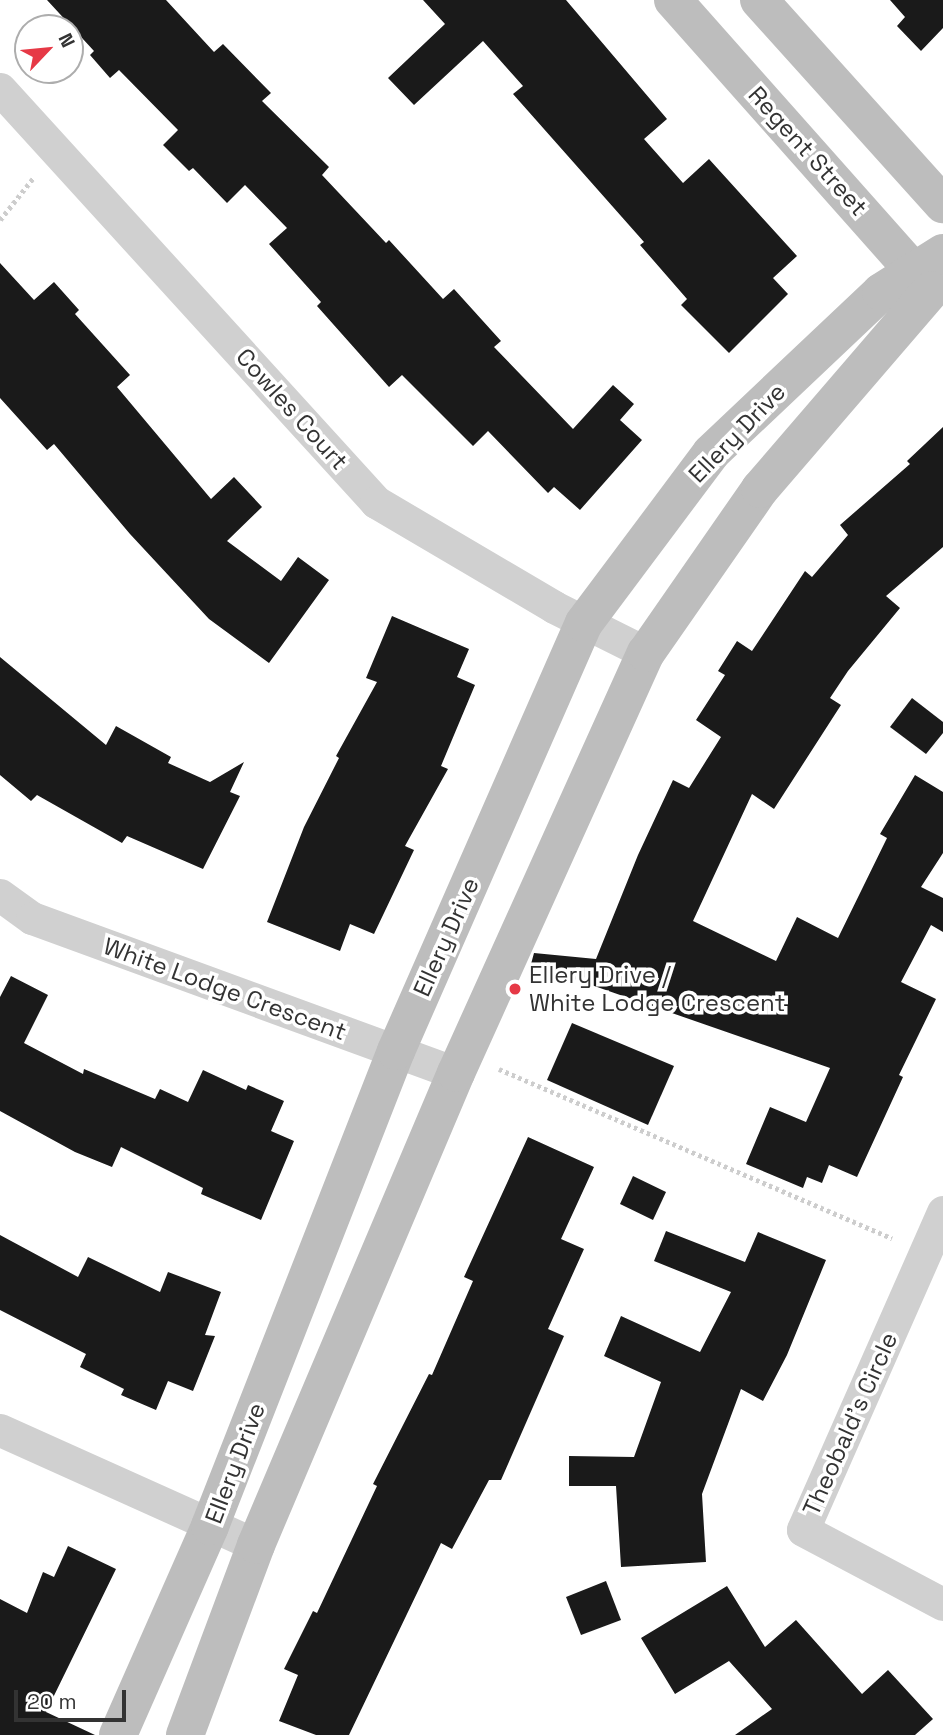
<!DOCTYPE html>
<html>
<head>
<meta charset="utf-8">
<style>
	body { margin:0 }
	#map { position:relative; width:943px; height:1735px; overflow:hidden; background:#fff; font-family:"Space Grotesk",sans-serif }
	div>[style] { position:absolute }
	.building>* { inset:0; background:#1a1a1a }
	.path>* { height:4.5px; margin-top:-2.25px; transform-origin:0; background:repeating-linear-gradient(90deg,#cdcdcd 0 3.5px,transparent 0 7px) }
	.street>* { height:33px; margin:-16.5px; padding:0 16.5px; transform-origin:16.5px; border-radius:16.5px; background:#d0d0d0 }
	.secondary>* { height:38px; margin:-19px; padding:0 19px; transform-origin:19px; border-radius:19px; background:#bdbdbd }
	.dots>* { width:19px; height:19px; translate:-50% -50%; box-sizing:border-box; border:4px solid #fff; border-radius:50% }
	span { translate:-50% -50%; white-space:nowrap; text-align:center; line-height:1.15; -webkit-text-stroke:7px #fff; paint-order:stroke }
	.street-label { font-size:24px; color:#333 }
	.poi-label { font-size:24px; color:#333 }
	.left { translate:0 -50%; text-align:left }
	.north { position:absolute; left:14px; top:14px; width:70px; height:70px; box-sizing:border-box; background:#fff; border:2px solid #adadad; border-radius:50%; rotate:64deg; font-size:19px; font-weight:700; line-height:28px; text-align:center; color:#333 }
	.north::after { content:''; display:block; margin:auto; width:24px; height:32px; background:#e63946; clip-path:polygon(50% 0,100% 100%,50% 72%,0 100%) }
	.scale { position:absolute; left:14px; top:1690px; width:112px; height:32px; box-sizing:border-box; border:4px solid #333; border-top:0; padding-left:9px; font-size:21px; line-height:24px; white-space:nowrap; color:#333; -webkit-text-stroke:5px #fff; paint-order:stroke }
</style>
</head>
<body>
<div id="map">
	<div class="building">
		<i style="clip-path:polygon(47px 0,166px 0,214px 52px,223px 44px,271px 93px,262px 101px,329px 167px,322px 175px,386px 243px,389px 240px,443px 299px,454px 289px,501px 341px,494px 347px,573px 429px,613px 385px,634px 404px,620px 420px,642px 440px,580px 510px,554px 487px,548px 493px,488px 431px,473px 446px,402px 375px,389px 387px,317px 306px,321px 302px,269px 244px,287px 228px,245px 185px,227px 203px,193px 168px,189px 171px,163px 145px,178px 130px,119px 70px,110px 78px,90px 55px,94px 51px)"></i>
		<i style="clip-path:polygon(423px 0,566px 0,667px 119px,644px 139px,683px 183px,709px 159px,797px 256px,773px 278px,788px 294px,729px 353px,681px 305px,687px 299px,640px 245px,644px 242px,513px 94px,523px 86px,483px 41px,414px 105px,388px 78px,445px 24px)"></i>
		<i style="clip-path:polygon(890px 0,943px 0,943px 28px,921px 51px,897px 26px,905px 17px)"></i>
		<i style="clip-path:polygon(0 263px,34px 300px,54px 282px,79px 310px,75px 314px,130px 375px,117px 387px,211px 499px,234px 477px,262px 507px,227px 541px,281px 581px,298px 557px,329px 580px,269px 663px,209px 619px,130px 534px,54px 444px,47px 450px,0 398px)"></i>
		<i style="clip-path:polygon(943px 427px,943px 547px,886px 596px,900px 608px,848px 671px,830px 698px,841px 705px,774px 809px,752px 794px,693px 921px,776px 961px,797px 917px,838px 938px,887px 838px,880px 834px,915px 775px,943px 792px,943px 853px,921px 887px,943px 898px,943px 932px,931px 925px,901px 982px,936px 999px,899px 1075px,903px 1077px,857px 1177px,829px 1165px,822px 1183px,807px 1177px,803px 1188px,746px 1164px,770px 1107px,806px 1122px,830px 1068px,531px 964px,534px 953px,596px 959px,638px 855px,673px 780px,689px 788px,721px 737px,696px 720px,725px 675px,718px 671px,737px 641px,752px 651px,805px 571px,812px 577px,848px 535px,840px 525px,910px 464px,907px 461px)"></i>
		<i style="clip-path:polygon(392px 616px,469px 649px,457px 677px,475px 685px,441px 766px,448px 769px,405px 846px,414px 850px,374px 934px,350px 924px,340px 951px,267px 922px,304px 827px,339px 758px,336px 756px,377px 682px,366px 678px)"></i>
		<i style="clip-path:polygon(0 657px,106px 745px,116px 726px,171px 757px,168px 763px,210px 782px,244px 762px,230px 792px,240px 796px,203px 869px,127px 836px,122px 843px,37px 795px,31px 801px,0 775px)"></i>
		<i style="clip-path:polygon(912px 698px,943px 722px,943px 733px,926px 754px,890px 727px)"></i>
		<i style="clip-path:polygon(11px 976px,48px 995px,24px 1043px,83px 1074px,84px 1069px,155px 1099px,160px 1089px,188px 1102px,203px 1070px,246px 1090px,248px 1085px,284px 1101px,271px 1131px,294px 1141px,261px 1220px,201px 1194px,203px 1188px,121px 1147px,112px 1167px,75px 1152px,0 1111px,0 997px)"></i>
		<i style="clip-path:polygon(572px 1023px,674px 1066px,648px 1125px,547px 1080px)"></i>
		<i style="clip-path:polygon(528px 1137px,594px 1167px,561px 1239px,584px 1249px,548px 1329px,564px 1336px,501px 1480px,489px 1480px,452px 1549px,441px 1543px,349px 1735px,316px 1735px,279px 1721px,298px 1675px,284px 1669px,313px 1611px,317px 1613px,377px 1486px,373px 1484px,429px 1374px,432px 1375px,473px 1281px,464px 1277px)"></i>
		<i style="clip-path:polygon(633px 1176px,666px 1192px,653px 1220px,620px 1204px)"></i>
		<i style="clip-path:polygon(666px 1231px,745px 1262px,758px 1232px,826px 1260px,787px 1355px,763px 1401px,741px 1389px,702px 1494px,706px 1562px,621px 1567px,616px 1486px,569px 1486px,569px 1456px,634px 1457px,661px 1382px,604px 1356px,621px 1316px,700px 1352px,731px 1292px,654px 1261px)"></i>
		<i style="clip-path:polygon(0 1235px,78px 1277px,88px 1257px,160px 1292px,168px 1272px,221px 1292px,205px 1335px,215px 1336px,193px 1391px,168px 1381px,156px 1410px,121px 1395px,124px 1389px,80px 1367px,86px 1354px,0 1310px)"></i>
		<i style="clip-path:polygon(68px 1546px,116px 1569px,46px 1712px,95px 1735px,0 1735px,0 1599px,27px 1613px,43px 1572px,54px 1577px)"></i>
		<i style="clip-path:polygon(606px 1581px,621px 1620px,581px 1635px,566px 1597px)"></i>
		<i style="clip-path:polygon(727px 1586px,765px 1647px,796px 1620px,862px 1694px,888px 1670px,933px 1719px,915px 1735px,735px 1735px,772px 1709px,729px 1661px,675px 1694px,641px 1638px)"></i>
	</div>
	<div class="path">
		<i style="left:0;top:220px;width:55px;rotate:-51.7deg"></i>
		<i style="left:499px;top:1069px;width:428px;rotate:23.3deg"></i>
	</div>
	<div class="street">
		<i style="left:0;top:89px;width:559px;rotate:47.68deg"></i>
		<i style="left:376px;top:502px;width:207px;rotate:30.5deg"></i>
		<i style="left:554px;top:607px;width:103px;rotate:26.6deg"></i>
		<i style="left:0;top:895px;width:39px;rotate:36deg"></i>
		<i style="left:32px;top:918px;width:451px;rotate:20.1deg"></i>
		<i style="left:943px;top:1212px;width:347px;rotate:113.8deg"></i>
		<i style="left:803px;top:1530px;width:158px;rotate:27.9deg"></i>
		<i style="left:0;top:1430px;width:281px;rotate:24.2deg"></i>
	</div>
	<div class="secondary">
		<i style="left:673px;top:0;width:387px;rotate:48.4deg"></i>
		<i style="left:759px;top:0;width:275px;rotate:48deg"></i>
		<i style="left:118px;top:1735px;width:228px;rotate:-66.2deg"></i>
		<i style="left:210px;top:1526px;width:510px;rotate:-68.62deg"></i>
		<i style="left:396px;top:1051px;width:467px;rotate:-66.3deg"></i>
		<i style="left:584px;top:623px;width:212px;rotate:-53.2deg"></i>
		<i style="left:711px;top:453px;width:234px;rotate:-43.4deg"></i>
		<i style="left:881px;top:292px;width:73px;rotate:-32.2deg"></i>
		<i style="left:185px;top:1735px;width:203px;rotate:-69.5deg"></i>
		<i style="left:256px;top:1545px;width:513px;rotate:-67.04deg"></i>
		<i style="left:456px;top:1073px;width:461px;rotate:-65.7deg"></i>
		<i style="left:646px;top:653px;width:200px;rotate:-55.2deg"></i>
		<i style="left:760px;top:489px;width:262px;rotate:-49.3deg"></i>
	</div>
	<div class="dots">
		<i style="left:515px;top:989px;background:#e63946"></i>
	</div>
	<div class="street-label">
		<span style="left:808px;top:151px;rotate:48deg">Regent Street</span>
		<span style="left:292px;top:409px;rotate:48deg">Cowles Court</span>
		<span style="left:737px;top:433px;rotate:-46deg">Ellery Drive</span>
		<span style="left:446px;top:937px;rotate:-66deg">Ellery Drive</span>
		<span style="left:225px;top:989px;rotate:20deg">White Lodge Crescent</span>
		<span style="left:850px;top:1424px;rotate:-66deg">Theobald's Circle</span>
		<span style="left:235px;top:1463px;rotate:-69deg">Ellery Drive</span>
	</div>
	<div class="poi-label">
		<span class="left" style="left:529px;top:989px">Ellery Drive /<br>White Lodge Crescent</span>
	</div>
	<div class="north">N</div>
	<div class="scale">20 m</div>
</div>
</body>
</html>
